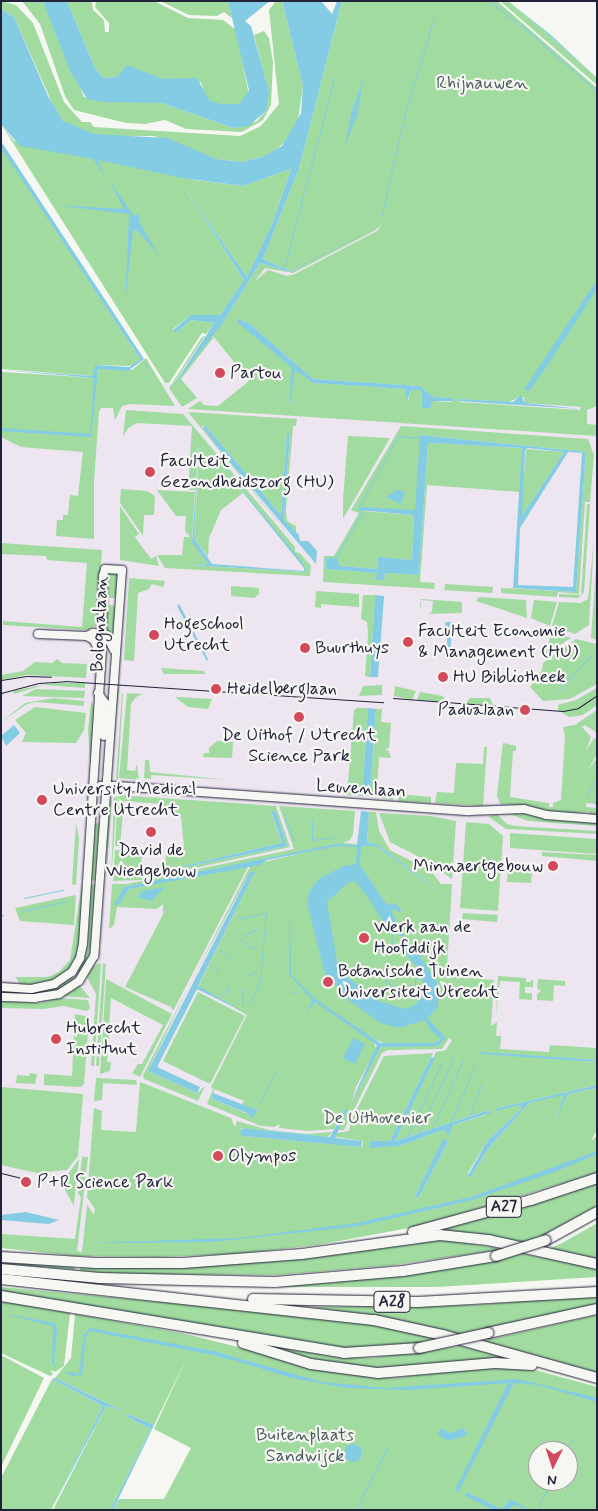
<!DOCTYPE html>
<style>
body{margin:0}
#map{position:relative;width:598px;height:1511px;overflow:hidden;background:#f6f6f2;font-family:Mynerve,sans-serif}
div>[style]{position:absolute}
.built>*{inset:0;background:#ede5f0}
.green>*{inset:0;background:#a1dba0}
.water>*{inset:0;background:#84cce4}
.round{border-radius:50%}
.stream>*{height:1px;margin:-0.5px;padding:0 0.5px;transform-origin:0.5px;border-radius:0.5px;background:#84cce4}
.roads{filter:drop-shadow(0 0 1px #22223b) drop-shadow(0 0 1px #22223b)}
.secondary>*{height:8px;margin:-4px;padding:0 4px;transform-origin:4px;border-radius:4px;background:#f6f6f2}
.highway>*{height:10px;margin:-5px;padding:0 5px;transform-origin:5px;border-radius:5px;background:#f6f6f2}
.tram>*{height:1px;margin:-0.5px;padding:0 0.5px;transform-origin:0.5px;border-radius:0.5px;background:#22223b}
.bridges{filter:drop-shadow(0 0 1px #22223b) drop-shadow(0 0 1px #22223b)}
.highway-bridge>*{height:10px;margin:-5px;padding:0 5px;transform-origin:5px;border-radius:5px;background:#f6f6f2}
.dots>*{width:14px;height:14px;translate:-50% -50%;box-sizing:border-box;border:2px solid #f6f6f2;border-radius:50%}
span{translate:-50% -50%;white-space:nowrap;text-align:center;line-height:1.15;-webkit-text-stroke:4.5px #f6f6f2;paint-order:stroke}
.shield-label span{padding:1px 4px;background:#f6f6f2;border:1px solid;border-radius:4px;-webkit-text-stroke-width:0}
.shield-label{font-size:16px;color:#22223b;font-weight:700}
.park-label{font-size:18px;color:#485a59}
.poi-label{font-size:18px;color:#22223b}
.left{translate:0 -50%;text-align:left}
.right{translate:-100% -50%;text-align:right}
.street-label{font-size:18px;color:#22223b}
.frame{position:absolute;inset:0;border:2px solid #22223b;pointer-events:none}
.north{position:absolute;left:528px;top:1441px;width:50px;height:50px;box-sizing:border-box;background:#f6f6f2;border:1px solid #a1a1a9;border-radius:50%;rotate:184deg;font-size:14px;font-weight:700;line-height:20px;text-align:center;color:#22223b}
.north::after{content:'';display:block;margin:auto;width:18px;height:22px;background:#d1495b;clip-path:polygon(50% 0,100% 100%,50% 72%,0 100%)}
</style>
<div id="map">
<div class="built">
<i style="clip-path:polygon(597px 96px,597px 1058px,441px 1050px,355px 1219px,78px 1253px,1px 1242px,1px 371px,172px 384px,223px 312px,282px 209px,370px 230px)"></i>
</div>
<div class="green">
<i style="clip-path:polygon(1px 1px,16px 5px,33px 23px,64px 102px,82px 122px,90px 122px,94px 127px,240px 136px,261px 126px,279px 104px,269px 10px,276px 1px,282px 1px,303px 86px,298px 120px,287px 140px,276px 150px,262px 157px,241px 162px,217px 159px,154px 136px,105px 136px,83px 132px,63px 121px,57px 114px,14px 17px,1px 9px)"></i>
<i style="clip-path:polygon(22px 1px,43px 1px,84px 97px,162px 103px,233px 128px,256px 122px,266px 111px,266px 82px,254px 35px,264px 31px,269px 38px,273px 62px,271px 105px,263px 120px,242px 132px,186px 129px,165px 120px,145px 124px,126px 123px,74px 110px,65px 96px,40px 24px)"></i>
<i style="clip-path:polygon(67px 1px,92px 1px,93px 10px,104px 20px,105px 32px,109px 32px,109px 23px,95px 7px,96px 1px,154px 1px,188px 18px,223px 20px,236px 30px,249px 95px,240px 104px,213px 104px,206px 97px,201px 82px,163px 79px,127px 66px,117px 77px,103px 78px,94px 66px)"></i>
<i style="clip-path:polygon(160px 1px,228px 1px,232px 18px,224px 12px,217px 16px,189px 15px)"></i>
<i style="clip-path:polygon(evenodd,342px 1px,497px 1px,597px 88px,597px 406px,587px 410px,587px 424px,597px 425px,597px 436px,188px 409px,200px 401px,204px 405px,218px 406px,249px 381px,214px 337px,181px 379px,197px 398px,182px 407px,169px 388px,202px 337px,205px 336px,171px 387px,209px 337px,214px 337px,210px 335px,224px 321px,260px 263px,290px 272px,307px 263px,290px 271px,263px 259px,299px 169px,342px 1px,382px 224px,377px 231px,295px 274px,287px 276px,268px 270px,254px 282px,265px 268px,293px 273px,374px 231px,382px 224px,342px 1px,239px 319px,249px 323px,313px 379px,420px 386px,434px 397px,451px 398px,451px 402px,433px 401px,422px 407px,422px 390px,411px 390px,408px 401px,405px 389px,313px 383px,238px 323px,239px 319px,342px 1px,519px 397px,524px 397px,525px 403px,581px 407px,580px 410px,459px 402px,458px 399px,509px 402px,519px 397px)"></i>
<i style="clip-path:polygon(500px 1px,508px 1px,550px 36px,597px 78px,597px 85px)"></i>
<i style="clip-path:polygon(1px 124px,14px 141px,195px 180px,243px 186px,291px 169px,272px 224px,247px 277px,183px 186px,244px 280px,220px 315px,191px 315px,173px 329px,176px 333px,191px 320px,214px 323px,206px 334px,202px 333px,169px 383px,165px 383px)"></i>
<i style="clip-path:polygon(2px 148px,140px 359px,132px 366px,96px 365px,94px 376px,1px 369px)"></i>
<i style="clip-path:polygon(146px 358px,175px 406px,130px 404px,122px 406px,115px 420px,113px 408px,101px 408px,99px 412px,94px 481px,94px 539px,56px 536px,57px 520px,63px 520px,63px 515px,68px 515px,70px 495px,78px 496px,83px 452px,21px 447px,1px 437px,1px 372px,96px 378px,98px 369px,132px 370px)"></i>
<i style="clip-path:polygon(126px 410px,183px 414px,295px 547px,295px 552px,300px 553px,311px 566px,310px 576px,165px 568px,157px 555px,182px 555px,184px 537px,190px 537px,185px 531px,186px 516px,176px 516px,157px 490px,195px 492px,192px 539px,208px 564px,191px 565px,304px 572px,305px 569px,208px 449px,243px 493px,221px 510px,209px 538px,208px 557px,194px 538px,199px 457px,198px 444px,196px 490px,188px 490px,192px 426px,137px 423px,128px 428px,123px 437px)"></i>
<i style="clip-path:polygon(188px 412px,297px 419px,296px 426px,293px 426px,286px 510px,287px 521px,296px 526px,296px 534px,284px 520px,290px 433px,287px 433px,281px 515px,205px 425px,202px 427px,295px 543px)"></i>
<i style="clip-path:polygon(401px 426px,588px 439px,594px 455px,590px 502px,585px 502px,579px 594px,558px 592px,557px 597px,501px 593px,501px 588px,576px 592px,586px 452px,421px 435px,416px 510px,361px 511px,414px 515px,412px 560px,378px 558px,377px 569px,340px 566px,337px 558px,326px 558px,325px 569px,377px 573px,377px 580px,384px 580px,385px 573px,419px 575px,428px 443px,522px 448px,520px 492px,427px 485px,420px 582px,435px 583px,434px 589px,323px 582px,324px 556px,334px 556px,359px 513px,351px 510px)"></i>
<i style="clip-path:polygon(348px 436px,390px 438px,343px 519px,343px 499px)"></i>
<i style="clip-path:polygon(526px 449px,564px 452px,522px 516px,521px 514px)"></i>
<i style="clip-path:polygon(121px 489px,147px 491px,155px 496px,154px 515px,144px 515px,143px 536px,120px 503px)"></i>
<i style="clip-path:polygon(587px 504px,590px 504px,584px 592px,578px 598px,559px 597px,559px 594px,581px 595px)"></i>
<i style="clip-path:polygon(120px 506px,139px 534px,135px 537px,123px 521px,151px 559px,156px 556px,159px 566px,120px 560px)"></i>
<i style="clip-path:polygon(594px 540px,589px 625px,575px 634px,552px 626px,559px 602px,581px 603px,588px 599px)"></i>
<i style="clip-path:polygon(1px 543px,102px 550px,96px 631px,95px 626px,87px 630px,3px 625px,3px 621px,82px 627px,87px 563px,47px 560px,46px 556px,1px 554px)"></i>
<i style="clip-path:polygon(597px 554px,597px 640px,591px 638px)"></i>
<i style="clip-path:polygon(119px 572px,117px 598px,106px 598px,106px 573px)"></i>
<i style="clip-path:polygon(129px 578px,165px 581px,163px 587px,152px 584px,149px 589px,138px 593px,134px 661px,124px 660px)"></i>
<i style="clip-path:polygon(445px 584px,493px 587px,492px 593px,444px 590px)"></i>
<i style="clip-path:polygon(231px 586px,259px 588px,259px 594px,254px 598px,231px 596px)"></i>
<i style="clip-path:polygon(316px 591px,359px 594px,359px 607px,321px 604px,321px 608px,315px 607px)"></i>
<i style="clip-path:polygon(363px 595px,375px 595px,370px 677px,365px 676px,368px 635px,367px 622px,361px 619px)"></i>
<i style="clip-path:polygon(479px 597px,526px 600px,527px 618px,476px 601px)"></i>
<i style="clip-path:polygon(421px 600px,421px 607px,424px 608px,420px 607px,421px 599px,462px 602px,462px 613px,428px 614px,432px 612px,433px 601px)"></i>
<i style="clip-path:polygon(534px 600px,557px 602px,550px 626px,531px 618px)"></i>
<i style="clip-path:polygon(105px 604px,117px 606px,114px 641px,103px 631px)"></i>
<i style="clip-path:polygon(552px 631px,571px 638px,545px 655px)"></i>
<i style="clip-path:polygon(576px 639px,597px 644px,597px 684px,570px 699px,543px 701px,530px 687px,542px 670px,543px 663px)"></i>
<i style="clip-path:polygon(57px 659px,62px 663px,87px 664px,86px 678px,27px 675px,1px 680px,1px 675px,23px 671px,35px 662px,52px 663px)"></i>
<i style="clip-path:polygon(161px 668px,204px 671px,205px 674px,164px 674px)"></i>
<i style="clip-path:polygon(53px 683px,85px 683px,85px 688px,44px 685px,14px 694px,13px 691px)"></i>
<i style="clip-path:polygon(382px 685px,382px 695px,359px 696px,363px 686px)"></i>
<i style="clip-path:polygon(395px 686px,416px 691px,412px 700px,394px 696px)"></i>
<i style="clip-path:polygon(597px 688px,597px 705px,583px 715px,569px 717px,558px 710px,558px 705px,576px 700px)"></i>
<i style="clip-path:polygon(36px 689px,85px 691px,84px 698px,22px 696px)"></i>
<i style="clip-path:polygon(116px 689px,119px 689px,110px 779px)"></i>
<i style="clip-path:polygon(420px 692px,443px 696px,446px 702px,417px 700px)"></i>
<i style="clip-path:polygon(122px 693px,123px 693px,118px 780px,116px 778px)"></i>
<i style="clip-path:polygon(127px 693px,143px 694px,136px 697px,131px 704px,127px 770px,135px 771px,137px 764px,139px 780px,119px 778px)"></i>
<i style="clip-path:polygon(175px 697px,212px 699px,208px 709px,188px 707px)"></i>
<i style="clip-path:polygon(54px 698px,84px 701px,84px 706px,36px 702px,27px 704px,1px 722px,25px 703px)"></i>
<i style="clip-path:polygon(470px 698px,490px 698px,493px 705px,466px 704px)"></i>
<i style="clip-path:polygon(91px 701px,95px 711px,91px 777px,88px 730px)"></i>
<i style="clip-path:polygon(35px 707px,86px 713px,84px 730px,76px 743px,22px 742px,26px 733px,15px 720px)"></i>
<i style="clip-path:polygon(357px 708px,368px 708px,362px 796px,347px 795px,354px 710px)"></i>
<i style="clip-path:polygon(376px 709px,382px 709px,381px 722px,391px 723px,389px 748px,385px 750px,389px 751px,391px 758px,379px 757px,377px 790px,393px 791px,393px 800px,370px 796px)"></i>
<i style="clip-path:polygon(597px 710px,597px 733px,585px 725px,582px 727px,591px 737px,586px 751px,594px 738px,597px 739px,597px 754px,588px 770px,597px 758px,597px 804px,586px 803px,586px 807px,597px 808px,597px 817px,591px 816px,589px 812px,554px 814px,521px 805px,500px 804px,497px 795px,503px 743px,516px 746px,516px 751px,513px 751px,510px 797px,549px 803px,549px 807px,553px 807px,553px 803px,561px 800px,565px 736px,563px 727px,575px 725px)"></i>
<i style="clip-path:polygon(217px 741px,233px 742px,232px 758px,203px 757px,204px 753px,209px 753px,209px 748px)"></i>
<i style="clip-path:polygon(484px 747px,487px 747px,483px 806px,435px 803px,437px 792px,454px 793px,456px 763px,483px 764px)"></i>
<i style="clip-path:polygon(145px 760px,149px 760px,150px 772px,229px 780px,151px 775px,151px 779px,144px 778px)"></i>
<i style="clip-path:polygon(399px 794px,431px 797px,431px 803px,398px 801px)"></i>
<i style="clip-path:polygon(evenodd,118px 795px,276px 806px,290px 847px,140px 880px,113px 881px,115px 850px,129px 851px,129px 854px,142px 853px,141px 867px,152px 868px,165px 865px,166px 855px,177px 854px,177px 850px,184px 847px,181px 817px,172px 816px,173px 810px,162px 809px,162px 804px,124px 801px,120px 846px,115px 846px,118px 795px,271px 812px,276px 812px,287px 846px,133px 878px,282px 843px,271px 812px)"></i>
<i style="clip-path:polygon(117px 796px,111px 881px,114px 798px)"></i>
<i style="clip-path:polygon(112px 798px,106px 880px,106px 881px,108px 811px)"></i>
<i style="clip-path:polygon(evenodd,279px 806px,355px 811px,353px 834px,350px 840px,343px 843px,376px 846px,450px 900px,377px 844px,367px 842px,369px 812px,376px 812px,379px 831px,390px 850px,431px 871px,441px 884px,452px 884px,447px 968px,454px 977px,494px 980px,491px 1026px,497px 1022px,496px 1036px,501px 1036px,500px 1049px,549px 1052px,550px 1045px,597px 1048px,597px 1060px,481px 1053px,597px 1062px,597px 1085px,497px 1108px,520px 1105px,521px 1109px,487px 1141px,468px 1173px,471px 1177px,488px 1149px,529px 1103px,565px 1094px,555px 1120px,568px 1094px,597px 1088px,597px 1130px,591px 1141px,597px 1136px,597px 1173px,420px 1226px,317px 1245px,237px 1254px,158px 1257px,76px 1256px,1px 1248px,1px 1234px,75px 1239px,81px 1197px,78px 1193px,82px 1157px,88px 1157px,77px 1251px,82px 1252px,87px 1205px,94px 1215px,95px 1209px,87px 1197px,94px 1108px,102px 1111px,101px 1130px,136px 1132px,140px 1082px,231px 1118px,235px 1127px,237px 1121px,269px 1130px,306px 1134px,333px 1132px,327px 1137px,241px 1128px,243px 1136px,362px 1147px,363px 1141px,335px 1137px,336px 1133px,349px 1131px,351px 1121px,384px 1056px,433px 1053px,390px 1141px,384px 1143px,399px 1146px,444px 1130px,449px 1135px,453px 1125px,486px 1115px,489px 1110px,395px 1141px,436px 1052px,446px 1050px,452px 1040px,449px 1038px,442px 1049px,388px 1050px,382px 1053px,344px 1130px,338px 1130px,348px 1111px,345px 1109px,334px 1129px,308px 1131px,279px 1128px,280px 1124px,274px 1127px,261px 1126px,207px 1104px,213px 1089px,211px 1087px,247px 1015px,198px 987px,255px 872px,247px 877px,189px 986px,251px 865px,316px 850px,124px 887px,114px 906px,129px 889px,249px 865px,173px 1011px,171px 1007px,125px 987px,167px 907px,163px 914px,163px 904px,157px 909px,117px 907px,114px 925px,109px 929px,112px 884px,127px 884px,294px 849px,279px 806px,373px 1039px,387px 1044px,432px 1045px,381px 1047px,351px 1103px,356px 1087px,376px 1049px,373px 1039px,279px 806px,214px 1089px,244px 1101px,242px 1104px,254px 1110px,248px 1114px,212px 1099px,214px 1089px,279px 806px,443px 1140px,448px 1141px,447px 1144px,419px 1197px,414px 1198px,443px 1140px)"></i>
<i style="clip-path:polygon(505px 812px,597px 822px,597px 826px,528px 821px)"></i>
<i style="clip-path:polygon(379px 813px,431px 816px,456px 821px,452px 879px,425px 860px,390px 842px)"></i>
<i style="clip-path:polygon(496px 813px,507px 824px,515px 826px,597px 831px,597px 834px,506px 829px,489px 817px)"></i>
<i style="clip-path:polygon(466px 822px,489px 824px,503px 836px,498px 911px,460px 908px)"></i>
<i style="clip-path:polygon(76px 823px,79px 838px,76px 885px,72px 884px)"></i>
<i style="clip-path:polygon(98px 823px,101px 824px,98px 881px,90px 880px,94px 825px)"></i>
<i style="clip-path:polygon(510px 833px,597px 839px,597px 854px,510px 848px)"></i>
<i style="clip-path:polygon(542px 852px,597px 855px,597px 861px,542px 856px)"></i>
<i style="clip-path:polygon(508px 870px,532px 872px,531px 883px,507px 882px)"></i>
<i style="clip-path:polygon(82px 884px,85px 884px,79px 951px,73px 965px,55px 980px,37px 986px,20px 985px,16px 977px,48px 977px,59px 972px,70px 960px)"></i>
<i style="clip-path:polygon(90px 884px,98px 885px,91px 956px,81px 974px,78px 971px,85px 956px,88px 938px)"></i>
<i style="clip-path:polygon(76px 895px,74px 925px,20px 921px,15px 908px)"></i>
<i style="clip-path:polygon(463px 913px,498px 915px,497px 922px,462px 919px)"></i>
<i style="clip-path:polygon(101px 963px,99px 995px,94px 1066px,91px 1066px,96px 994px,87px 977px,93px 966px)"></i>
<i style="clip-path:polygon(103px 963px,106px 964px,99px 1066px,96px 1066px)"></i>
<i style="clip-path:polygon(71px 976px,75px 980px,48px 995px,1px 994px,1px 990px,49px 990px)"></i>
<i style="clip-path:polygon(498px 976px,526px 978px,526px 982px,530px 982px,533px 979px,533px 987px,525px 987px,525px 993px,532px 993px,532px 1000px,519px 999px,520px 982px,500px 981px,496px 1017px)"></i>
<i style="clip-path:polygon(106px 979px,172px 1014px,140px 1077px,132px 1073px,138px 1064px,142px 1064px,163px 1025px,111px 998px,107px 1062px,111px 1062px,110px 1071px,100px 1074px)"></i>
<i style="clip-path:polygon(538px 979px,565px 981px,565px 986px,554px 985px,553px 1001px,537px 1000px,537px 994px,541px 991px,537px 988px)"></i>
<i style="clip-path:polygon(80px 986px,90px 998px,61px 996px,77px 987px)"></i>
<i style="clip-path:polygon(188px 988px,148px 1071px,197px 1093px,205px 1086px,198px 1101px,144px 1079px,143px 1075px)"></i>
<i style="clip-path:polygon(198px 992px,245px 1016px,210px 1084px,163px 1061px)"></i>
<i style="clip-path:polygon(60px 998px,88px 1000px,90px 1008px,87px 1011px,63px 1006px,44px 1009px,1px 1008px,1px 1001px,39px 1003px)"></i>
<i style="clip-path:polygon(75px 1014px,89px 1017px,84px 1084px,81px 1087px,44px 1085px,44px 1074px,72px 1076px)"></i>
<i style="clip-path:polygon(30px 1073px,37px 1074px,35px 1084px,16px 1083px,17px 1075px,29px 1076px)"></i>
<i style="clip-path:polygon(96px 1078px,136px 1080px,137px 1085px,103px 1083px,102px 1100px,94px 1101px)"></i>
<i style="clip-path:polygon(1px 1087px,83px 1094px,78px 1156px,67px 1170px,37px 1173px,1px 1165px)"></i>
<i style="clip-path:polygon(79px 1159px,75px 1194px,74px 1206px,63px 1186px,68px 1183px,68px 1174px)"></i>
<i style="clip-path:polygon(597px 1180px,597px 1206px,531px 1242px,523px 1244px,475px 1233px,423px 1231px)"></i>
<i style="clip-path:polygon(597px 1223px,597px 1259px,544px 1251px,562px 1243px)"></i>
<i style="clip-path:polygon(440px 1239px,504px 1249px,394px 1265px,278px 1275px,120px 1274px,80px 1271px,80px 1267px,75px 1266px,75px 1270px,1px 1263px,1px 1258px,94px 1265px)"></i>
<i style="clip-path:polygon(522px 1254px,597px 1267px,597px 1277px,437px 1287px,249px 1287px,329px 1283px,433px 1271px)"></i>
<i style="clip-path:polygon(1px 1287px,289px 1314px,364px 1323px,439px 1339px,381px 1349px,335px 1348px,1px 1292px)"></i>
<i style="clip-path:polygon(597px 1295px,597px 1305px,454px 1335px,389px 1319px,311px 1307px,476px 1305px)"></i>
<i style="clip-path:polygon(1px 1301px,70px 1313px,64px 1366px,55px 1372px,50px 1370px,53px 1374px,50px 1376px,1px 1353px)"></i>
<i style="clip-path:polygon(evenodd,75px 1314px,186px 1334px,347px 1374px,393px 1378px,492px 1366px,528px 1368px,597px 1387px,597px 1510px,113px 1510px,119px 1499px,164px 1499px,191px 1448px,154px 1429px,188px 1355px,154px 1425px,128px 1414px,127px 1417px,151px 1429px,110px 1510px,53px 1510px,106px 1406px,123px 1411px,55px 1378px,71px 1358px,75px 1314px,538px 1451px,568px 1451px,568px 1481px,538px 1481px,538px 1451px)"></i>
<i style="clip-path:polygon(597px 1315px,597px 1374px,478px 1342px,518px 1333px)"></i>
<i style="clip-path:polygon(252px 1343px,331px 1356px,371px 1358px,461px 1346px,518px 1361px,433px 1367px,344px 1368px)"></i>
<i style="clip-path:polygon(1px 1355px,44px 1378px,1px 1467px)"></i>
<i style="clip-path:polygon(52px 1379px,103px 1406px,51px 1510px,1px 1510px,1px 1478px)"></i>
</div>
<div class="water">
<i style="clip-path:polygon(43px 1px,67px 1px,94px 66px,103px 78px,117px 77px,127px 65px,163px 79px,197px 78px,210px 101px,222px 104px,240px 104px,249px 90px,228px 1px,270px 1px,245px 21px,251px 26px,269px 92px,266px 111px,249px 126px,233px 128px,162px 103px,103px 102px,87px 99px,70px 71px)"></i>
<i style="clip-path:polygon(282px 1px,321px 1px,332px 14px,337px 1px,342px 1px,299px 169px,263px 259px,290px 271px,377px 227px,290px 272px,260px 263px,224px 321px,172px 388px,214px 323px,191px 320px,176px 333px,173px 330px,191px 315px,220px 315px,244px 280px,183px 186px,247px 277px,272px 224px,291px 169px,243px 186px,182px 178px,98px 160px,106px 178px,93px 159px,20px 146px,1px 124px,1px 9px,14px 17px,48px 96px,63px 121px,94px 134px,167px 138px,217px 159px,241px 162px,262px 157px,282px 146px,301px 113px,303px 86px)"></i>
<i style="clip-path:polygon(508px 1px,551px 35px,597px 78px,550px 36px)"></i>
<i style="clip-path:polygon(364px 77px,357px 116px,345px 146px,351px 114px)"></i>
<i style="clip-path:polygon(1px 141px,144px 359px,128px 371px,98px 369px,91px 437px,1px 431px,1px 428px,90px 434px,94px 378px,1px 370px,93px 376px,95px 365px,130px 367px,140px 359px,1px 148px)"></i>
<i style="clip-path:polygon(109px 180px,134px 216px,139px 214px,139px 222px,160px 257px,137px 230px,133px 230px,125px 304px,129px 214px,55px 205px,124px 209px)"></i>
<i style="clip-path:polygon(597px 280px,597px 288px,586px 306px,547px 366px,529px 391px,526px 390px,525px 388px)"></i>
<i style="clip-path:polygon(238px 319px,249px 323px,313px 379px,420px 386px,434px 397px,451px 398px,452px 401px,433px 401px,430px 408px,422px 408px,422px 390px,411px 390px,407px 401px,405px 389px,313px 383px,295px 370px,290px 408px,291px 367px,238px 323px)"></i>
<i style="clip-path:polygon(521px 395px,525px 403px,581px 409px,458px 401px,458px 399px,513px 402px)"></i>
<i style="clip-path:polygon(205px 425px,281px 515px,287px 433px,290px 433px,284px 520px,299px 535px,300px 541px,308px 541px,317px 551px,316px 564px,224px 455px,203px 428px)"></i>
<i style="clip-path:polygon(evenodd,420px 435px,586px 452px,576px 592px,513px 588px,522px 448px,428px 443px,419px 575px,385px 573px,384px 580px,376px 580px,377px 573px,325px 569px,326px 558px,337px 558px,340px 566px,377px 569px,378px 557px,412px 560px,414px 515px,357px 510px,360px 507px,415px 510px,420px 435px,527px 448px,564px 452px,522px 516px,525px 451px,527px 448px,420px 435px,568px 452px,582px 453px,573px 587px,518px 585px,520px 528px,568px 452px)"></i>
<i style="clip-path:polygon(199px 442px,194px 538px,212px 564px,304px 571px,304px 568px,206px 446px,299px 558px,305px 567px,305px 572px,191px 565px,208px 564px,192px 542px)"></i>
<i style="clip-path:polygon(397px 490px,405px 492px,401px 504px,386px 497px)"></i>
<i style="clip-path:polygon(375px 595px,384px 596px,378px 677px,370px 677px)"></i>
<i style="clip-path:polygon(179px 604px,208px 659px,207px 661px,177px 606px)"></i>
<i style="clip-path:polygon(445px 622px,452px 622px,450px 660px,449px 660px)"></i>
<i style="clip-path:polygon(368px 708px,376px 709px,370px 796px,362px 796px)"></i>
<i style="clip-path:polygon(14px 725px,20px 733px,6px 746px,1px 736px)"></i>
<i style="clip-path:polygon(271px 811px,276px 812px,287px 846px,133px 878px,282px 843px)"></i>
<i style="clip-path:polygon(361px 811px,369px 812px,367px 842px,377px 844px,450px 900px,376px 846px,361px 846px,360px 865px,387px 905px,394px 903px,401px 909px,400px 913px,395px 909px,391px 911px,404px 936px,400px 936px,392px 924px,384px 923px,364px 892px,354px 881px,349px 882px,327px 902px,337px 961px,345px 975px,376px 1000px,404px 1009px,415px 1005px,425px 993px,421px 972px,404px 952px,406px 946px,413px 946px,439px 985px,438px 1008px,427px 1018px,446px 1038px,438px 1046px,381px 1047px,350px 1105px,377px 1045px,315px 1002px,306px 1013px,312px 1000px,289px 974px,290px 903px,291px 974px,314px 998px,380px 1043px,435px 1043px,441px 1039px,430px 1030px,425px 1020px,399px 1028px,380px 1023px,350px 1001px,325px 974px,307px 903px,310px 890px,320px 878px,344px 866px,356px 864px,357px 847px,338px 846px,267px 860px,260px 865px,129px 889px,118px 905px,114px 905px,124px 887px,336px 844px,357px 845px)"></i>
<i style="clip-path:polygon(250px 872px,255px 872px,198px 986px,244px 1012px,197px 989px,157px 1067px,200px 1087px,197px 1093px,148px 1071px)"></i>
<i style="clip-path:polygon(165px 887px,151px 901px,138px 897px,142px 891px)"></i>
<i style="clip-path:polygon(353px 1038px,365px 1044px,355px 1064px,343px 1058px)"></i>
<i style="clip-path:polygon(481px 1052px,597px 1060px,597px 1062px,480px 1054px)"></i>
<i style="clip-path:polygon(431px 1057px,435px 1058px,395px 1141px,489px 1110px,491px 1113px,453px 1125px,449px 1136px,444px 1130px,399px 1146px,369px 1148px,370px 1141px,390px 1141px)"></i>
<i style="clip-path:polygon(597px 1085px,597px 1088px,568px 1094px,555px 1121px,564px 1095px,529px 1103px,488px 1149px,471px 1177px,467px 1177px,487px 1141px,521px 1109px,520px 1105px,496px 1111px,497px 1108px)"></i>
<i style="clip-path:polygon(213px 1093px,254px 1109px,258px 1109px,252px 1118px,247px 1113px,212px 1099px)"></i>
<i style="clip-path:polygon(345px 1109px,348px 1110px,335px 1138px,362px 1141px,361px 1147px,243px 1136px,239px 1133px,243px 1128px,330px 1137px)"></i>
<i style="clip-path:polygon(443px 1139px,448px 1141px,447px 1144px,419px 1197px,414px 1198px)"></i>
<i style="clip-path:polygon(597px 1151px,597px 1154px,557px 1171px,472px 1200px,359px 1226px,212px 1242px,83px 1243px,240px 1238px,357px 1223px,471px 1197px)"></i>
<i style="clip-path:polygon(26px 1212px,59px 1220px,49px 1224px,1px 1220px,1px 1215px)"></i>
<i style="clip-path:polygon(1px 1313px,55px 1323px,57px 1328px,54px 1361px,57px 1369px,52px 1363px,53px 1326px)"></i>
<i style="clip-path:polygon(90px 1328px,213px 1351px,322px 1382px,387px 1388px,517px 1379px,577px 1393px,597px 1398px,597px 1402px,537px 1385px,514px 1383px,458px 1493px,455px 1490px,508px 1383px,408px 1390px,347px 1388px,291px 1378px,223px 1357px,90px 1331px,86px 1336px,82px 1375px,72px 1376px,65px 1371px,79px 1374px,84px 1335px)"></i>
<i style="clip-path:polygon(188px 1355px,113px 1510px,110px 1510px,151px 1429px,127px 1417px,128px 1414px,154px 1425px)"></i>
<i style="clip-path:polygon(55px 1378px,123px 1411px,106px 1406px,51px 1510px,103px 1406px,52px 1379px)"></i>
<i style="clip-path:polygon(440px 1428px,451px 1433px,463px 1428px,468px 1435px,448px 1441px,438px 1435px)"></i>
<i class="round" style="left:344px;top:1444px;width:18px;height:18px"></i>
<i style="clip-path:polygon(466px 1492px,502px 1509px,511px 1499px,530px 1510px,513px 1505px,509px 1510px,493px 1510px,466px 1496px)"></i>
</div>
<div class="stream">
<i style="left:489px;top:1px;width:51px;rotate:37.8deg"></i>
<i style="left:529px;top:32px;width:91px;rotate:41.4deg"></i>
<i style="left:381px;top:218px;width:112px;rotate:-77.1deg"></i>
<i style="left:406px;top:109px;width:95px;rotate:-72.9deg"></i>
<i style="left:284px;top:268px;width:196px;rotate:-75.2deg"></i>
<i style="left:143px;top:361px;width:9px;rotate:54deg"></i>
<i style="left:358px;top:508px;width:82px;rotate:-60.9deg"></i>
<i style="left:398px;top:436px;width:22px;rotate:5deg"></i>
<i style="left:336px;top:558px;width:53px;rotate:-60.5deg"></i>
<i style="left:557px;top:693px;width:50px;rotate:-48.3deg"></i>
<i style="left:587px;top:796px;width:21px;rotate:-62deg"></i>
<i style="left:594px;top:804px;width:5px;rotate:-53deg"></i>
<i style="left:284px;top:814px;width:28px;rotate:69deg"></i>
<i style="left:312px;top:819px;width:21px;rotate:90deg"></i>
<i style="left:312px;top:840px;width:21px;rotate:-8deg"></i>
<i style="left:24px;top:898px;width:40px;rotate:-12deg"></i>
<i style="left:21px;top:911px;width:48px;rotate:-12deg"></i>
<i style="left:1px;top:915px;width:2px"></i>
<i style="left:238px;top:916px;width:9px;rotate:18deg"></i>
<i style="left:250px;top:917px;width:13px;rotate:-18deg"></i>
<i style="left:244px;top:935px;width:16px;rotate:-22deg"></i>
<i style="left:237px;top:936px;width:15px;rotate:42deg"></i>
<i style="left:393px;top:944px;width:8px;rotate:-104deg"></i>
<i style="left:391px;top:936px;width:8px;rotate:-40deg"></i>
<i style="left:250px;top:946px;width:8px;rotate:23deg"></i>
<i style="left:220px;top:950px;width:11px;rotate:41deg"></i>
<i style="left:213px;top:966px;width:8px;rotate:45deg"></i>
<i style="left:248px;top:975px;width:10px;rotate:-24deg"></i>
<i style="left:380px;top:976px;width:21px;rotate:39deg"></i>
<i style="left:396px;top:989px;width:18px;rotate:19deg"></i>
<i style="left:413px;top:995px;width:26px;rotate:-81deg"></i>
<i style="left:242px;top:989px;width:18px;rotate:87deg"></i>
<i style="left:292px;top:992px;width:5px"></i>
<i style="left:221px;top:995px;width:9px;rotate:-36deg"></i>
<i style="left:228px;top:990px;width:7px;rotate:-82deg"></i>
<i style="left:249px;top:1004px;width:25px;rotate:-64deg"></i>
<i style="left:260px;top:981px;width:70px;rotate:-85.1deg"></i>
<i style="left:259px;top:1103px;width:38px;rotate:-61deg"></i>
<i style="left:469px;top:1116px;width:34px;rotate:-69deg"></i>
<i style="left:450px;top:1123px;width:62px;rotate:-66.3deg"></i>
<i style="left:432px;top:1129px;width:76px;rotate:-65.8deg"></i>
<i style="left:418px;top:1134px;width:85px;rotate:-64.9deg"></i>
<i style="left:406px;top:1139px;width:85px;rotate:-64.9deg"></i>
<i style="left:218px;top:1356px;width:11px;rotate:15deg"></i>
<i style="left:567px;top:1451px;width:14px;rotate:-65deg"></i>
<i style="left:538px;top:1507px;width:29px;rotate:-63deg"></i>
<i style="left:355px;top:1510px;width:70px;rotate:-62.7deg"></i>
</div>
<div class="roads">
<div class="secondary">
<i style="left:38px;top:634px;width:49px;rotate:2.3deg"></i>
<i style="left:87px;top:636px;width:8px;rotate:30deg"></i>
<i style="left:94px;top:640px;width:12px;rotate:66deg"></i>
<i style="left:87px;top:636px;width:7px;rotate:-27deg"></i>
<i style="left:93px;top:633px;width:13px;rotate:9deg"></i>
<i style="left:106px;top:635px;width:17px;rotate:62deg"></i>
<i style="left:98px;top:693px;width:12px;rotate:55deg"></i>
<i style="left:105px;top:703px;width:33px;rotate:92deg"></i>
<i style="left:93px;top:790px;width:9px;rotate:-27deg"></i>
<i style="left:101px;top:786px;width:16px"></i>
<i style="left:117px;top:786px;width:353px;rotate:4.1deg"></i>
<i style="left:469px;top:811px;width:55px;rotate:-2.1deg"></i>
<i style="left:524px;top:809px;width:23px;rotate:15deg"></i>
<i style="left:546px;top:815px;width:51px;rotate:4.5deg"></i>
<i style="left:1px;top:987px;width:30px;rotate:4deg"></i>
<i style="left:31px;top:989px;width:24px;rotate:-12deg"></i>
<i style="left:54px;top:984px;width:22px;rotate:-34deg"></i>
<i style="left:72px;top:972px;width:16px;rotate:-60deg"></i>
<i style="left:80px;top:958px;width:14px;rotate:-78deg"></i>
<i style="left:83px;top:944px;width:298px;rotate:-86.3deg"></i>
<i style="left:102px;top:647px;width:71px;rotate:-89.2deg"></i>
<i style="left:103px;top:576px;width:7px;rotate:-74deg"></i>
<i style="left:105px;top:569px;width:17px;rotate:3deg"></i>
<i style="left:122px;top:570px;width:387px;rotate:94.1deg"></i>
<i style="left:94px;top:956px;width:29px;rotate:121deg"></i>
<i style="left:79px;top:981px;width:24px;rotate:147deg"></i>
<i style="left:59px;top:994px;width:24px;rotate:171deg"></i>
<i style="left:35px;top:998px;width:34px;rotate:-178deg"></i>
</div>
<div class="highway">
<i style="left:413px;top:1232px;width:122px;rotate:-15.2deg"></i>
<i style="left:531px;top:1200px;width:70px;rotate:-18.4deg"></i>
<i style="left:546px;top:1240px;width:58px;rotate:-28.8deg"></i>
<i style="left:1px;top:1257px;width:95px;rotate:3.6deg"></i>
<i style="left:96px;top:1263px;width:87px"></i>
<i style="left:183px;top:1263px;width:119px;rotate:-4.3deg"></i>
<i style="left:302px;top:1254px;width:139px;rotate:-7.8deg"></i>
<i style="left:440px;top:1235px;width:48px;rotate:5.9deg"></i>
<i style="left:488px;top:1240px;width:112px;rotate:12.4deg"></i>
<i style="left:1px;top:1269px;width:99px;rotate:5.2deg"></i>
<i style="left:100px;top:1278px;width:175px;rotate:1.3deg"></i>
<i style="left:275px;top:1282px;width:128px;rotate:-4.9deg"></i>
<i style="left:403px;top:1271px;width:94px;rotate:-9.2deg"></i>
<i style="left:1px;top:1279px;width:375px;rotate:6.3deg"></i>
<i style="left:374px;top:1320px;width:71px;rotate:12.3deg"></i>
<i style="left:443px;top:1335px;width:160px;rotate:15.6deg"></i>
<i style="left:1px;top:1296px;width:348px;rotate:9.4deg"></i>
<i style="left:344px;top:1353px;width:75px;rotate:-3.8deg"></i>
<i style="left:253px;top:1299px;width:165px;rotate:1deg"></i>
<i style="left:418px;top:1302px;width:179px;rotate:-3.2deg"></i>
<i style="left:488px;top:1333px;width:112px;rotate:-12.4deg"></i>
<i style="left:243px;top:1343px;width:71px;rotate:17.2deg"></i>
<i style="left:311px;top:1364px;width:68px;rotate:7.7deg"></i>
<i style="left:378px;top:1373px;width:117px;rotate:-4.9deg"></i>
<i style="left:495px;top:1363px;width:37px;rotate:3deg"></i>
</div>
</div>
<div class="tram">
<i style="left:1px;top:680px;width:26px;rotate:-9deg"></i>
<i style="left:27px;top:676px;width:24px;rotate:2deg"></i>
<i style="left:1px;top:693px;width:39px;rotate:-15deg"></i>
<i style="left:39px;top:683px;width:26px;rotate:-4deg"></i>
<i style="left:65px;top:681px;width:319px;rotate:3.8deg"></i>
<i style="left:393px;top:698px;width:170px;rotate:4.4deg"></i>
<i style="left:563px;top:711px;width:15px;rotate:-11deg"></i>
<i style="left:578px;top:708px;width:23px;rotate:-34deg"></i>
<i style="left:1px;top:1173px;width:21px;rotate:14deg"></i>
</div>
<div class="bridges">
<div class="highway-bridge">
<i style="left:496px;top:1256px;width:52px;rotate:-17.7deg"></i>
<i style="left:419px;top:1348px;width:71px;rotate:-12.3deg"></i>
</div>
</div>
<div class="dots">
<i style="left:220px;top:373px;background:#d1495b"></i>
<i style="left:150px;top:472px;background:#d1495b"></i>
<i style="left:154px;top:635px;background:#d1495b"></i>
<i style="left:408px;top:642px;background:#d1495b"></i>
<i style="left:305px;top:648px;background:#d1495b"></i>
<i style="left:443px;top:677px;background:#d1495b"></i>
<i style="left:216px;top:689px;background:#d1495b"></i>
<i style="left:525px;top:710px;background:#d1495b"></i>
<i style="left:299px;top:717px;background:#d1495b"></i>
<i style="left:42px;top:800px;background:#d1495b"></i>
<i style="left:151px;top:832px;background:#d1495b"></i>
<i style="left:553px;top:866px;background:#d1495b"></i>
<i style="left:364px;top:938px;background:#d1495b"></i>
<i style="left:328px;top:982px;background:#d1495b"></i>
<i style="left:56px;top:1039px;background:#d1495b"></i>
<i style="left:218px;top:1156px;background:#d1495b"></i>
<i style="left:26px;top:1182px;background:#d1495b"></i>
</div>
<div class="shield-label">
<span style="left:504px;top:1207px">A27</span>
<span style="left:392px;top:1302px">A28</span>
</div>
<div class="park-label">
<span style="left:482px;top:83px">Rhijnauwen</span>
<span style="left:377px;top:1118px">De Uithovenier</span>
<span style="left:305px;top:1446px">Buitenplaats<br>Sandwijck</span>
</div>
<div class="poi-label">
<span class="left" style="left:230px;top:373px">Partou</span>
<span class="left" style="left:160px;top:472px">Faculteit<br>Gezondheidszorg (HU)</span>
<span class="left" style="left:164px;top:635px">Hogeschool<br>Utrecht</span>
<span class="left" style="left:418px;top:642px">Faculteit Economie<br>&amp; Management (HU)</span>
<span class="left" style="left:315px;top:648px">Buurthuys</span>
<span class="left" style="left:453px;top:677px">HU Bibliotheek</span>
<span class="left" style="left:227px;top:689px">Heidelberglaan</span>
<span class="right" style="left:514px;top:710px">Padualaan</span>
<span style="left:299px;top:746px">De Uithof / Utrecht<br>Science Park</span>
<span class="left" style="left:53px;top:800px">University Medical<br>Centre Utrecht</span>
<span style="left:151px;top:861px">David de<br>Wiedgebouw</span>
<span class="right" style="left:543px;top:866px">Minnaertgebouw</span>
<span class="left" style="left:374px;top:938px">Werk aan de<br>Hoofddijk</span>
<span class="left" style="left:338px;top:982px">Botanische Tuinen<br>Universiteit Utrecht</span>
<span class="left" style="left:66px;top:1039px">Hubrecht<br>Instituut</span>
<span class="left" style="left:228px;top:1156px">Olympos</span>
<span class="left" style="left:37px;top:1182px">P+R Science Park</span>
</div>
<div class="street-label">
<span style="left:100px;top:624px;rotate:-87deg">Bolognalaan</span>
<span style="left:361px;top:789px;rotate:4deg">Leuvenlaan</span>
</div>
<div class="frame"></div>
<div class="north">N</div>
</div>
